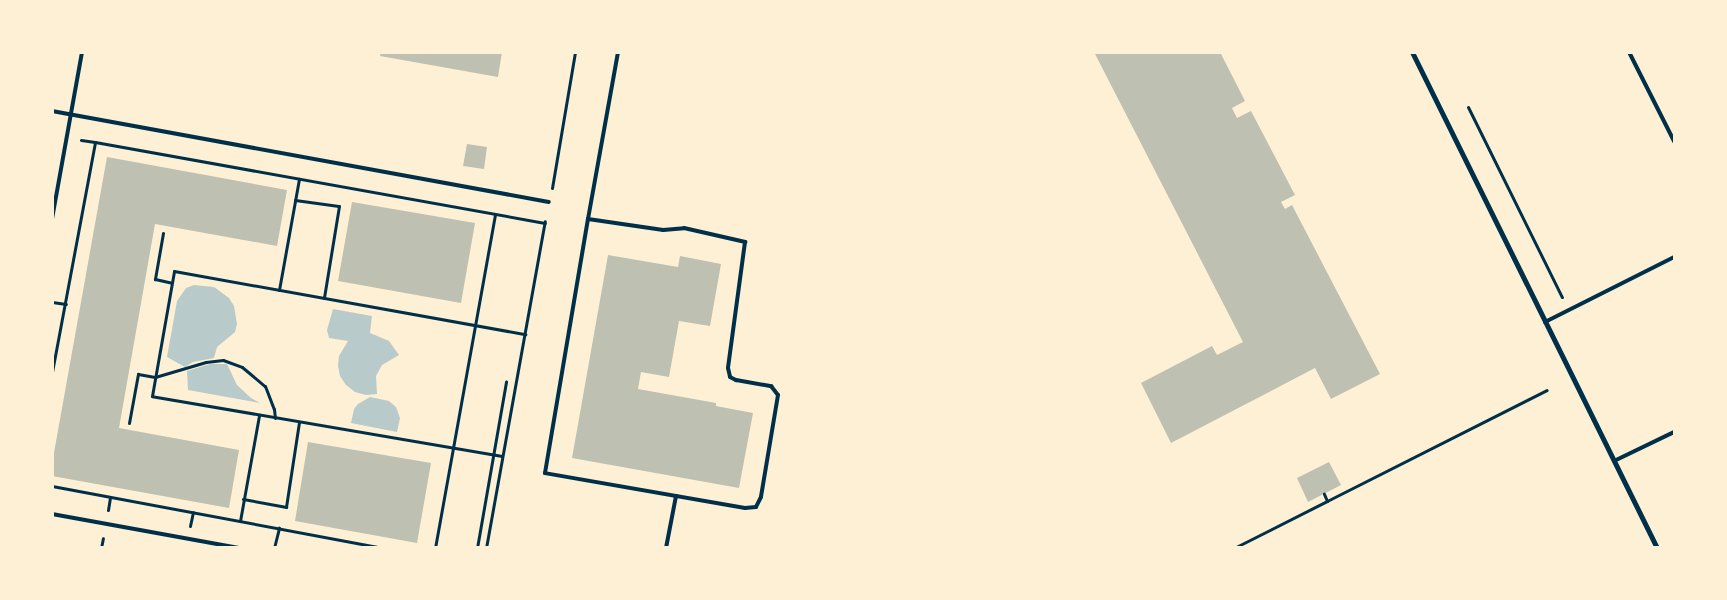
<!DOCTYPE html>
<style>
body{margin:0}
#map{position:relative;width:1727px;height:600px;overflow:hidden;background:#fdf0d5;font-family:Raleway,sans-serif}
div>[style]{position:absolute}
.green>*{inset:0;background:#b9caca}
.building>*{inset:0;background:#bec0b2}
.path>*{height:3px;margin:-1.5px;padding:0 1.5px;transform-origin:1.5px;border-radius:1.5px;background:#003049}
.service>*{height:4px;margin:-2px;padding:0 2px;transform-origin:2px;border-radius:2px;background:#003049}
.minor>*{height:5px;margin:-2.5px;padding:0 2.5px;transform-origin:2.5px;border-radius:2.5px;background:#003049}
span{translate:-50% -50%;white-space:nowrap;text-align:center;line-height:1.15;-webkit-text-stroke:5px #fdf0d5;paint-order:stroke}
.frame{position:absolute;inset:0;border:54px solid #fdf0d5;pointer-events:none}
</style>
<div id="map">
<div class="green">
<i style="clip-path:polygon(194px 285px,214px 287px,229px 298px,234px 306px,237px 324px,235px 332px,217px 347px,214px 358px,193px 362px,185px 367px,167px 357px,177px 301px,186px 288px)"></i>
<i style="clip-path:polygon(333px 309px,372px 316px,370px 333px,389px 341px,399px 355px,382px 365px,376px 376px,377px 394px,366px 395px,355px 392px,346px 385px,340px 376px,338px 366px,339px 356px,348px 341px,329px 338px,327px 330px)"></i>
<i style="clip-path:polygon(210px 364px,227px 364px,237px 385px,251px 398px,260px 403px,188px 390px,187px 371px)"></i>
<i style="clip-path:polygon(370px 397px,389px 401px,396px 407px,400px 418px,397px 432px,351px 423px,354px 409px,358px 404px)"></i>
</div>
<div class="building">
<i style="clip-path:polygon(381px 52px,502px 52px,498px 77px,380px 56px)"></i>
<i style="clip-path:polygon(1094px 52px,1220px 52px,1245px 101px,1232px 108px,1237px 118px,1251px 111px,1295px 195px,1281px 202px,1285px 209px,1292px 205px,1380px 374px,1331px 399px,1315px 368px,1171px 443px,1141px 383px,1212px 346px,1217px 355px,1243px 342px)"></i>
<i style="clip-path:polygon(467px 144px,487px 147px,484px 169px,463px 166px)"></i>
<i style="clip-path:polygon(107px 157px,287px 190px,277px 246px,155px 224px,119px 428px,239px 450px,229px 508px,52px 476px,52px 464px)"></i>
<i style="clip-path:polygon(352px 202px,475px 223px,461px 303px,338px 281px)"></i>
<i style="clip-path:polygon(608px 255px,678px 267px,680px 256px,721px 264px,710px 326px,679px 321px,669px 377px,641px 372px,638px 389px,716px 403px,716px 406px,753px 413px,739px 488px,572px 458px)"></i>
<i style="clip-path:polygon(308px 442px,431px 463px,417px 543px,295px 521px)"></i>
<i style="clip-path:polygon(1329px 462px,1341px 485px,1308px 502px,1297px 478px)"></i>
</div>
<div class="path">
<i style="left:1468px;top:107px;width:212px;rotate:63.7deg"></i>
<i style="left:81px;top:140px;width:14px;rotate:8deg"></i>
<i style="left:552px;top:188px;width:138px;rotate:-80.4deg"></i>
<i style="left:295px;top:200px;width:44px;rotate:7.8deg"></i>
<i style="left:339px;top:206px;width:93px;rotate:99.3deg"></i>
<i style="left:163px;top:233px;width:47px;rotate:99.9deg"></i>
<i style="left:155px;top:279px;width:17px;rotate:13deg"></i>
<i style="left:279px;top:290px;width:113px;rotate:-79.8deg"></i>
<i style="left:52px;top:302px;width:14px;rotate:8deg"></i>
<i style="left:52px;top:372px;width:234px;rotate:-79.4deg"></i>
<i style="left:95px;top:142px;width:457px;rotate:10.2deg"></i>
<i style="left:129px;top:423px;width:50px;rotate:-79.6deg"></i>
<i style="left:138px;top:374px;width:17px;rotate:10deg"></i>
<i style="left:155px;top:377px;width:53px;rotate:-16.4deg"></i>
<i style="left:206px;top:362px;width:17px;rotate:-7deg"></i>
<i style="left:223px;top:360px;width:20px;rotate:20deg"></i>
<i style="left:242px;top:367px;width:30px;rotate:40deg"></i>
<i style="left:265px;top:386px;width:25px;rotate:69deg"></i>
<i style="left:274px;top:409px;width:9px;rotate:84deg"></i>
<i style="left:502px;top:456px;width:355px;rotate:-170.3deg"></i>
<i style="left:152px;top:396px;width:127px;rotate:-80deg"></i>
<i style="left:174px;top:271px;width:357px;rotate:10.2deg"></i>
<i style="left:52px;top:486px;width:338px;rotate:10.6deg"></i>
<i style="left:243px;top:499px;width:44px;rotate:10.5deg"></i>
<i style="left:286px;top:507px;width:86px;rotate:-81.3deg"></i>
<i style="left:1327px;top:501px;width:246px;rotate:-26.8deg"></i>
<i style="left:108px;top:510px;width:12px;rotate:-81deg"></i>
<i style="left:240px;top:521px;width:108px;rotate:-79.8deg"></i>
<i style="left:190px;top:526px;width:14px;rotate:-78deg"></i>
<i style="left:101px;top:548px;width:10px;rotate:-79deg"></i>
<i style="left:274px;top:548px;width:21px;rotate:-76deg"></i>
<i style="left:435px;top:548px;width:339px;rotate:-79.8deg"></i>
<i style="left:477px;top:548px;width:169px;rotate:-80.1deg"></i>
<i style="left:486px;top:548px;width:332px;rotate:-79.8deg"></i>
<i style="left:1234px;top:548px;width:104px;rotate:-26.8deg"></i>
<i style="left:1327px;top:501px;width:8px;rotate:-113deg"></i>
</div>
<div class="service">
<i style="left:1629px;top:52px;width:100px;rotate:63.2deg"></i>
<i style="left:52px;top:111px;width:505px;rotate:10.38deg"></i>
<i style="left:52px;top:219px;width:170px;rotate:-79.8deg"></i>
<i style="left:588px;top:219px;width:76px;rotate:8.3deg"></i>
<i style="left:663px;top:230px;width:21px;rotate:-5deg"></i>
<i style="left:684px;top:228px;width:63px;rotate:12.9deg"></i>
<i style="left:745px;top:242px;width:127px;rotate:97.7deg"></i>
<i style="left:728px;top:368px;width:9px;rotate:77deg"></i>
<i style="left:730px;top:377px;width:7px;rotate:27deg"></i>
<i style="left:736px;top:380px;width:36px;rotate:10deg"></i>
<i style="left:771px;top:386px;width:11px;rotate:52deg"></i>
<i style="left:778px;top:395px;width:103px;rotate:99.5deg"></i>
<i style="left:761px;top:497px;width:11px;rotate:117deg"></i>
<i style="left:756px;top:507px;width:11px;rotate:175deg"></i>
<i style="left:745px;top:508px;width:203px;rotate:-170.1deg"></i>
<i style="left:545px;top:473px;width:258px;rotate:-80.4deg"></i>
<i style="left:588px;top:219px;width:170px;rotate:-79.8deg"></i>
<i style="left:1545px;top:322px;width:144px;rotate:-26.7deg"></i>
<i style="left:1614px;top:461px;width:67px;rotate:-25.8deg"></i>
<i style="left:52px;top:514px;width:190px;rotate:10.3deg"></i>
<i style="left:666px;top:548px;width:53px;rotate:-79.1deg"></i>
</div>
<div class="minor">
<i style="left:1412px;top:52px;width:553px;rotate:63.71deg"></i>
</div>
<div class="frame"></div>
</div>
